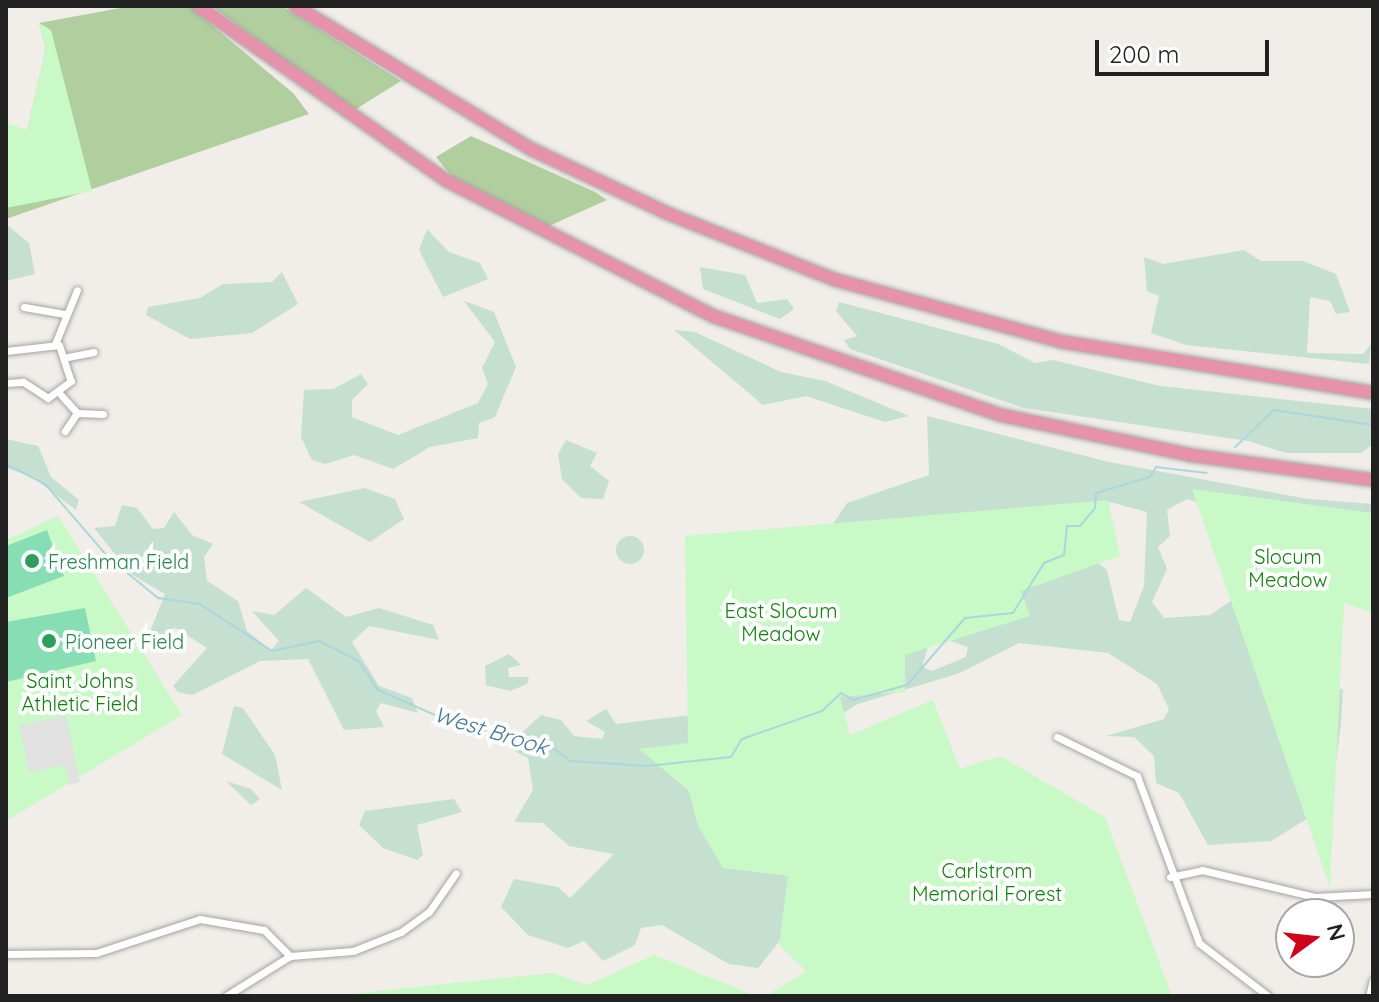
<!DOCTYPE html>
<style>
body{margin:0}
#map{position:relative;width:1379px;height:1002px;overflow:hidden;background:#f1ede8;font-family:Quicksand,sans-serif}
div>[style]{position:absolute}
.forest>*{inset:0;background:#b1cf9e}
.wetland>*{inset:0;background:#c5dfd0}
.round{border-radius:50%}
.park>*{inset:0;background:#c8f9c7}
.pitch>*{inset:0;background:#88deb4}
.parking>*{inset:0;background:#e1e1e1}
.stream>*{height:2px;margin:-1px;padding:0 1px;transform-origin:1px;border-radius:1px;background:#aad7dd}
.roads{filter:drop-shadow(0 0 2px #a5a5a5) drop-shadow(0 0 2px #a5a5a5)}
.minor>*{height:7px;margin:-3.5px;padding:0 3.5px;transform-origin:3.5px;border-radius:3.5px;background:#fff}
.motorway>*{height:12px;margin:-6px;padding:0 6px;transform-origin:6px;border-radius:6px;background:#e692aa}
.dots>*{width:22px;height:22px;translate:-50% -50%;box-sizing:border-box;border:4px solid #fff;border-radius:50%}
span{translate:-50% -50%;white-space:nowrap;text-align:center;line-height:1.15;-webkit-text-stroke:8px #fff;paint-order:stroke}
.park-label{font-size:20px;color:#117f0e}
.leisure-label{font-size:20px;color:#27864d}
.left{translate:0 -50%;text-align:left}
.water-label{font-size:22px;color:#457798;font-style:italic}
.frame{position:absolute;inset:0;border:8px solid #212121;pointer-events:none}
.north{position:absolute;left:1275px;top:898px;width:80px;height:80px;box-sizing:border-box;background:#fff;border:2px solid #a6a6a6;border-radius:50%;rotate:75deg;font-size:22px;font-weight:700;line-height:32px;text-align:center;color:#212121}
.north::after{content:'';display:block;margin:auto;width:28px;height:36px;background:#cd0419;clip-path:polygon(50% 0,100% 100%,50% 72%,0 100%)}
.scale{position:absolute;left:1095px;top:40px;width:174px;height:36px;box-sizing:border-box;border:4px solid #212121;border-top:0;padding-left:10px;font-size:24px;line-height:28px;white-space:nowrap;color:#212121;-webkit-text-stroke:6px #fff;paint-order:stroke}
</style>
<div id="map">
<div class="forest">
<i style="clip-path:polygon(131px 6px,189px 6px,293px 93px,309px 114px,6px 219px,6px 130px,27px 130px,46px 49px,39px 23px)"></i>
<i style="clip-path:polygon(212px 6px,282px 6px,401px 81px,353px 111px)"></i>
<i style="clip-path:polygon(471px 136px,595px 192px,607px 200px,549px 226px,452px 177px,436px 157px)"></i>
</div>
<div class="wetland">
<i style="clip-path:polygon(6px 224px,29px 243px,35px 274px,6px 281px)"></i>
<i style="clip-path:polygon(427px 229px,449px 252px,480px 263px,488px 279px,443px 297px,419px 250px)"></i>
<i style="clip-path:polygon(1244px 250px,1261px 261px,1303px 261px,1336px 274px,1350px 312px,1336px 314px,1330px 301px,1310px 297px,1307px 353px,1363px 354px,1371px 344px,1369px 364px,1186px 345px,1151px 333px,1159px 296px,1147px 291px,1144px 257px,1163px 264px)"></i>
<i style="clip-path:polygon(700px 267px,745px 275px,757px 303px,787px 299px,794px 309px,780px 319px,703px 289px)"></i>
<i style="clip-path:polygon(282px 272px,298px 304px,252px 333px,190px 339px,146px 315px,148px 307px,200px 298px,223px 284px,272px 282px)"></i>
<i style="clip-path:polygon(464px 301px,494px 312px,516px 367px,495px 417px,479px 423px,478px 438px,430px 447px,393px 469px,354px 455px,325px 464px,312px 460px,301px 437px,304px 390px,333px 389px,361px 374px,368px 384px,352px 400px,352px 417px,398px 435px,478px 403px,488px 384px,482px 368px,495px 342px)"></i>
<i style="clip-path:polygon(839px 302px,998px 344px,1035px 363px,1053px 360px,1160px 386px,1373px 409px,1373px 444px,1361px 453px,1286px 453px,1248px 441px,1024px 408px,850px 349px,844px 340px,857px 336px,836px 311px)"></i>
<i style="clip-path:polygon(674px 330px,695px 332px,781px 372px,825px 381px,909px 416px,885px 422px,806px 396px,763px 405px)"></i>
<i style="clip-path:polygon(evenodd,927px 416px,1109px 462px,1308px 499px,1373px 504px,1373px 586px,1342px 597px,1326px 690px,1343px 689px,1341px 724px,1334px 775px,1318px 812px,1271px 841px,1208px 845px,1179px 793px,1156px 783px,1154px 756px,1134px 737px,1106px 736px,1164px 719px,1169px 709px,1157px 684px,1108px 653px,1019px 643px,960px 673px,858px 704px,824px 724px,1033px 996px,823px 988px,782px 938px,758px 968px,729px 964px,662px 925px,641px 928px,635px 945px,603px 961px,584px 941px,568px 948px,528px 935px,501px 907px,514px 879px,558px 887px,570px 898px,614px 854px,569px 846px,543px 823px,514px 822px,533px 790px,528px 758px,511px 749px,516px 738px,541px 715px,561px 720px,574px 736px,602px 739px,605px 732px,586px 721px,606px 709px,616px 724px,707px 713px,847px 503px,929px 475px,927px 416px,1187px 499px,1200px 503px,1234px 599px,1210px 615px,1164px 618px,1152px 602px,1167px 569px,1158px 547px,1170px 536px,1167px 510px,1187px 499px,927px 416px,1110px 502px,1147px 512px,1144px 586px,1130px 622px,1119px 620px,1107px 570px,1090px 556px,1100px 512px,1110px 502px,927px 416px,945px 639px,968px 647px,966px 657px,932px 671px,922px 667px,928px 646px,945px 639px)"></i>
<i style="clip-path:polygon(6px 439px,38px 446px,51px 477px,79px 500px,76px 510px,31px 476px,6px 468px)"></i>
<i style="clip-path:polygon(566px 440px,597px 453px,590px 466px,609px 481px,603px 499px,581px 498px,562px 479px,558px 454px)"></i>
<i style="clip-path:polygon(365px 488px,395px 499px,404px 519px,370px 542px,299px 502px)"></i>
<i style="clip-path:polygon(122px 505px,137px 508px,153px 529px,164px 528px,174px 512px,192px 535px,213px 544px,204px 557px,207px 581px,238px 601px,247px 631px,271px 650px,279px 641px,252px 611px,274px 615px,306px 588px,346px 617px,379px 608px,433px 625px,439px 640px,369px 626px,352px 642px,379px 686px,412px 698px,418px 713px,381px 703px,376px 711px,384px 727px,344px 730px,308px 659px,260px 661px,192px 695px,178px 692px,173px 686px,207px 648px,176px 628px,165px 630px,165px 644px,147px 639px,165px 594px,131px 574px,94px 528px,115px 526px)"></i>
<i class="round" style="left:616px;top:536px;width:28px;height:28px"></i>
<i style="clip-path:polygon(509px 654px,521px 665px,508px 668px,509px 677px,529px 677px,527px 684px,510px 691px,486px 685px,485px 666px)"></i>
<i style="clip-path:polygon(234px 706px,243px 708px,275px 755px,282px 790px,222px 754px)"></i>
<i style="clip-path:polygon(226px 781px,251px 789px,260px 799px,251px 805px)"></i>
<i style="clip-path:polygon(454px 799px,462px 812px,417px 825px,423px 855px,417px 860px,383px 848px,359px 825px,365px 811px)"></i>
</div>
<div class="park">
<i style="clip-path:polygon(39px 23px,51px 30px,92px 191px,6px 208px,6px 123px,27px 130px,46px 49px)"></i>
<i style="clip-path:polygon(1192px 489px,1373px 513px,1373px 613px,1344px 603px,1330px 888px)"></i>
<i style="clip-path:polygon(1108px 500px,1120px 556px,1021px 591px,1030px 616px,905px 655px,905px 692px,840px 697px,850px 735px,933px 700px,960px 769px,1000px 756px,1105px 817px,1172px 996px,766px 996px,806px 971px,779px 945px,788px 876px,723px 868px,698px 826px,689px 791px,639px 749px,688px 743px,685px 536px)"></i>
<i style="clip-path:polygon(58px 516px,182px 715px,6px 821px,6px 540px)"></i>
<i style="clip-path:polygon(654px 955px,756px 996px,331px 996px,552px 973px,587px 985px)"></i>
</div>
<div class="pitch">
<i style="clip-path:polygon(47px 530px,64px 576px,6px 598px,6px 546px)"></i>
<i style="clip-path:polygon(85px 608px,96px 661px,6px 682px,6px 622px)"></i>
</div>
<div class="parking">
<i style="clip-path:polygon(66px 716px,80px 782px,70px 785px,65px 765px,29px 772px,19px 725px)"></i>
</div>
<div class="stream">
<i style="left:1235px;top:447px;width:54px;rotate:-43.5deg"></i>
<i style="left:1274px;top:410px;width:100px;rotate:8.6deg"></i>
<i style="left:6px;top:464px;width:44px;rotate:27.1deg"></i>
<i style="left:45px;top:484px;width:96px;rotate:49.2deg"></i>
<i style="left:108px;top:557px;width:65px;rotate:39.4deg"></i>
<i style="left:158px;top:598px;width:42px;rotate:8.1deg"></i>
<i style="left:200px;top:604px;width:86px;rotate:33.1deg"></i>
<i style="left:272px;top:651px;width:48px;rotate:-12deg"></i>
<i style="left:319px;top:641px;width:45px;rotate:26.6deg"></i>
<i style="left:359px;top:661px;width:35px;rotate:57deg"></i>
<i style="left:378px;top:690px;width:80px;rotate:23.7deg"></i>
<i style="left:451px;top:722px;width:107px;rotate:14.6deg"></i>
<i style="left:555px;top:749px;width:19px;rotate:39deg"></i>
<i style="left:570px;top:761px;width:77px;rotate:3.7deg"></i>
<i style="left:647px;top:766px;width:84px;rotate:-6.1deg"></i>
<i style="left:731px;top:757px;width:21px;rotate:-59deg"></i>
<i style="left:742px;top:739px;width:85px;rotate:-19.3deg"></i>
<i style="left:822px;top:711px;width:26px;rotate:-43deg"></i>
<i style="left:841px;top:693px;width:14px;rotate:30deg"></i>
<i style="left:853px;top:700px;width:56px;rotate:-15.5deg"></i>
<i style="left:907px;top:685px;width:89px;rotate:-49.1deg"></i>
<i style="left:965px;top:618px;width:48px;rotate:-5.9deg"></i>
<i style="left:1013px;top:613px;width:59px;rotate:-58.2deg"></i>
<i style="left:1044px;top:563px;width:22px;rotate:-22deg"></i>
<i style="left:1064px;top:555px;width:29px;rotate:-84deg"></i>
<i style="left:1067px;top:526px;width:13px"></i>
<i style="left:1080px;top:526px;width:23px;rotate:-50deg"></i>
<i style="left:1095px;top:508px;width:15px;rotate:-86deg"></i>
<i style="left:1096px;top:493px;width:56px;rotate:-16.5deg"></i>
<i style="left:1150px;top:477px;width:12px;rotate:-59deg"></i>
<i style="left:1156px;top:467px;width:51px;rotate:6.7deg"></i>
</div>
<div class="roads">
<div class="minor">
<i style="left:24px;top:307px;width:41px;rotate:9.9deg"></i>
<i style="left:55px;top:344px;width:58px;rotate:-67.8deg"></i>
<i style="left:6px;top:351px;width:53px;rotate:-6.5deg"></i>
<i style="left:59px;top:345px;width:38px;rotate:72deg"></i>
<i style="left:71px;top:381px;width:29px;rotate:144deg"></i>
<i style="left:48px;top:398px;width:30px;rotate:-147deg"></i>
<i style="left:23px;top:382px;width:17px;rotate:177deg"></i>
<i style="left:68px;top:357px;width:26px;rotate:-11deg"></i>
<i style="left:61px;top:395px;width:24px;rotate:48deg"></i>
<i style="left:77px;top:413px;width:22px;rotate:124deg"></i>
<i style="left:77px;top:413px;width:26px;rotate:2deg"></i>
<i style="left:1057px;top:737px;width:89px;rotate:26deg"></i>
<i style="left:1137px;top:776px;width:178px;rotate:69.6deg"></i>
<i style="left:1199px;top:943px;width:87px;rotate:37.5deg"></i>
<i style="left:1170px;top:877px;width:33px;rotate:-12deg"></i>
<i style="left:1202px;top:870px;width:116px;rotate:13.4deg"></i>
<i style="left:1315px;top:897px;width:58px;rotate:-3deg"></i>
<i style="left:6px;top:954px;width:90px;rotate:-0.6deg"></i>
<i style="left:96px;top:953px;width:109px;rotate:-18.1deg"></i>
<i style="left:200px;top:919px;width:65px;rotate:9.8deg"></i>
<i style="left:264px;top:930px;width:37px;rotate:45deg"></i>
<i style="left:226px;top:996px;width:75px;rotate:-32deg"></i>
<i style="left:290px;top:956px;width:63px;rotate:-4.5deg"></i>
<i style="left:353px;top:951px;width:52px;rotate:-21.6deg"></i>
<i style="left:401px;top:932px;width:34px;rotate:-36deg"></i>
<i style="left:429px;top:912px;width:47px;rotate:-55.3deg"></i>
<i style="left:1369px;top:996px;width:16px;rotate:-76deg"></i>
</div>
<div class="motorway">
<i style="left:198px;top:6px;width:304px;rotate:35.1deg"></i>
<i style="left:447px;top:181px;width:298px;rotate:26.9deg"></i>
<i style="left:713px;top:316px;width:305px;rotate:19deg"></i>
<i style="left:1001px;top:415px;width:193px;rotate:11.9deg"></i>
<i style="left:1190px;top:455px;width:185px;rotate:7.8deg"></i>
<i style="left:295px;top:6px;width:278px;rotate:31.2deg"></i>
<i style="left:533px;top:150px;width:150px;rotate:25.2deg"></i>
<i style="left:669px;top:214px;width:180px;rotate:21.6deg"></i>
<i style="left:836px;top:280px;width:235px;rotate:15.3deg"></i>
<i style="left:1063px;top:342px;width:314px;rotate:9.3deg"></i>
</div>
</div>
<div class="dots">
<i style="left:32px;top:561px;background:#2e9e5b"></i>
<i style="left:49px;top:641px;background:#2e9e5b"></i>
</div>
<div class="park-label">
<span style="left:1288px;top:568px">Slocum<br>Meadow</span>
<span style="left:781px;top:622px">East Slocum<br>Meadow</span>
<span style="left:80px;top:692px">Saint Johns<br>Athletic Field</span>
<span style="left:987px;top:882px">Carlstrom<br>Memorial Forest</span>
</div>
<div class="leisure-label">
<span class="left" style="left:48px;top:561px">Freshman Field</span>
<span class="left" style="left:65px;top:641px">Pioneer Field</span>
</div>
<div class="water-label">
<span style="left:491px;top:731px;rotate:17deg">West Brook</span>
</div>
<div class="frame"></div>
<div class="north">N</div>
<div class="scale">200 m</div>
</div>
